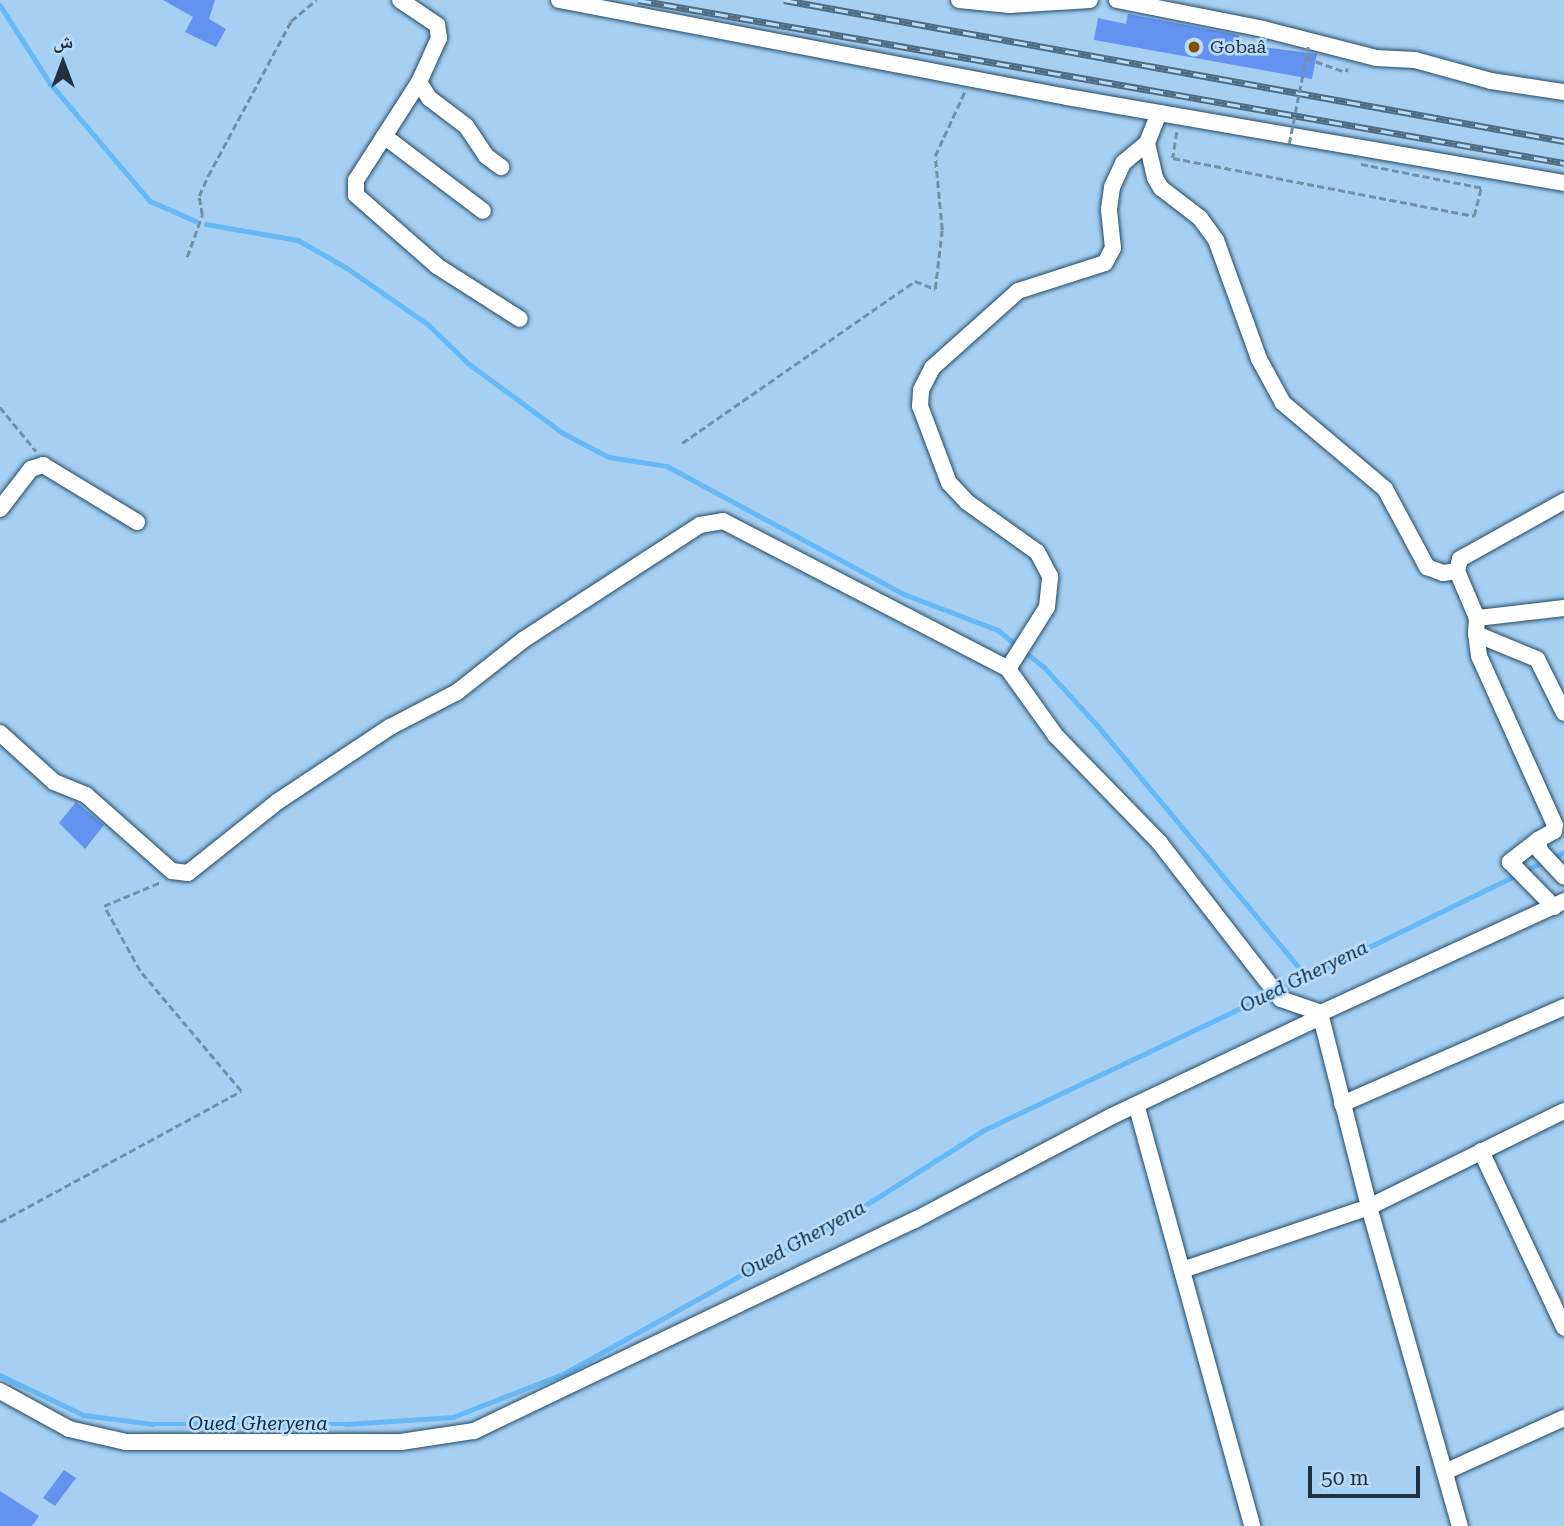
<!DOCTYPE html>
<meta charset="utf-8">
<style>
body{margin:0}
#map{position:relative;width:1564px;height:1526px;overflow:hidden;background:#a6d0f3;font-family:"Roboto Serif","Noto Naskh Arabic",serif}
div>[style]{position:absolute}
.stream>*{height:4.5px;margin:-2.25px;padding:0 2.25px;transform-origin:2.25px;border-radius:2.25px;background:#67b8f6}
.building>*{inset:0;background:#6492f1}
.path>*{height:2.5px;margin-top:-1.25px;transform-origin:0;background:repeating-linear-gradient(90deg,#7090aa 0 7px,transparent 0 10.5px)}
.roads{filter:drop-shadow(0 0 2px #224966) drop-shadow(0 0 2px #224966)}
.minor>*{height:16px;margin:-8px;padding:0 8px;transform-origin:8px;border-radius:8px;background:#fff}
.rail>*{height:7px;margin-top:-3.5px;transform-origin:0;background:repeating-linear-gradient(90deg,#badcf9 0 13px,#506a80 0 26px);box-sizing:border-box;border-block:2px solid #506a80}
.path-bridge>*{height:2.5px;margin-top:-1.25px;transform-origin:0;background:repeating-linear-gradient(90deg,#7090aa 0 7px,transparent 0 10.5px)}
.dots>*{width:19px;height:19px;translate:-50% -50%;box-sizing:border-box;border:4px solid #badcf9;border-radius:50%}
span{translate:-50% -50%;white-space:nowrap;text-align:center;line-height:1.15;-webkit-text-stroke:5px #badcf9;paint-order:stroke}
.poi-label{font-size:18px;color:#1f303e}
.left{translate:0 -50%;text-align:left}
.water-label{font-size:19px;color:#002c4a;font-style:italic}
.north{position:absolute;left:28px;top:28px;width:70px;height:70px;-webkit-text-stroke:5px #badcf9;paint-order:stroke;rotate:0deg;font-size:19px;font-weight:700;line-height:28px;text-align:center;color:#1f303e}
.north::after{content:'';display:block;margin:auto;width:24px;height:32px;background:#1f303e;clip-path:polygon(50% 0,100% 100%,50% 72%,0 100%)}
.scale{position:absolute;left:1308px;top:1466px;width:112px;height:32px;box-sizing:border-box;border:4px solid #1f303e;border-top:0;padding-left:9px;font-size:21px;line-height:24px;white-space:nowrap;color:#1f303e;-webkit-text-stroke:5px #badcf9;paint-order:stroke}
</style>
<div id="map">
<div class="stream">
<i style="left:0;top:5px;width:93px;rotate:57.3deg"></i>
<i style="left:50px;top:83px;width:155px;rotate:49.7deg"></i>
<i style="left:150px;top:201px;width:50px;rotate:23.5deg"></i>
<i style="left:206px;top:224px;width:93px;rotate:9.9deg"></i>
<i style="left:298px;top:240px;width:56px;rotate:29.7deg"></i>
<i style="left:347px;top:268px;width:100px;rotate:34.8deg"></i>
<i style="left:429px;top:325px;width:54px;rotate:44.3deg"></i>
<i style="left:468px;top:363px;width:118px;rotate:36.4deg"></i>
<i style="left:563px;top:433px;width:52px;rotate:27.6deg"></i>
<i style="left:609px;top:457px;width:59px;rotate:8.8deg"></i>
<i style="left:667px;top:466px;width:269px;rotate:28.4deg"></i>
<i style="left:904px;top:594px;width:101px;rotate:21deg"></i>
<i style="left:998px;top:630px;width:59px;rotate:38.8deg"></i>
<i style="left:1044px;top:667px;width:80px;rotate:47.5deg"></i>
<i style="left:1098px;top:726px;width:328px;rotate:50.2deg"></i>
<i style="left:1553px;top:858px;width:13px;rotate:-29deg"></i>
<i style="left:1524px;top:871px;width:23px;rotate:-25deg"></i>
<i style="left:1279px;top:991px;width:265px;rotate:-26deg"></i>
<i style="left:0;top:1375px;width:93px;rotate:25.5deg"></i>
<i style="left:84px;top:1415px;width:69px;rotate:7.5deg"></i>
<i style="left:152px;top:1424px;width:194px"></i>
<i style="left:346px;top:1424px;width:107px;rotate:-3.7deg"></i>
<i style="left:453px;top:1417px;width:120px;rotate:-21.4deg"></i>
<i style="left:565px;top:1373px;width:335px;rotate:-29.1deg"></i>
<i style="left:858px;top:1210px;width:149px;rotate:-32.4deg"></i>
<i style="left:984px;top:1130px;width:318px;rotate:-25.4deg"></i>
</div>
<div class="building">
<i style="clip-path:polygon(163px 0,215px 0,209px 19px,226px 29px,216px 47px,185px 32px,193px 17px)"></i>
<i style="clip-path:polygon(1128px 14px,1239px 35px,1238px 44px,1317px 54px,1312px 79px,1094px 40px,1098px 18px,1126px 24px)"></i>
<i style="clip-path:polygon(76px 802px,104px 825px,85px 849px,59px 823px)"></i>
<i style="clip-path:polygon(64px 1470px,76px 1478px,55px 1506px,43px 1498px)"></i>
<i style="clip-path:polygon(0 1491px,39px 1516px,32px 1526px,0 1526px)"></i>
</div>
<div class="path">
<i style="left:1306px;top:58px;width:42px;rotate:19.3deg"></i>
<i style="left:1346px;top:72px;width:4px;rotate:-76deg"></i>
<i style="left:1177px;top:132px;width:26px;rotate:99deg"></i>
<i style="left:1173px;top:158px;width:307px;rotate:10.9deg"></i>
<i style="left:1474px;top:216px;width:29px;rotate:-76deg"></i>
<i style="left:1481px;top:188px;width:124px;rotate:-168.9deg"></i>
<i style="left:187px;top:257px;width:45px;rotate:-70.3deg"></i>
<i style="left:202px;top:215px;width:19px;rotate:-99deg"></i>
<i style="left:199px;top:196px;width:22px;rotate:-66deg"></i>
<i style="left:208px;top:176px;width:176px;rotate:-61.8deg"></i>
<i style="left:291px;top:21px;width:33px;rotate:-40deg"></i>
<i style="left:0;top:407px;width:57px;rotate:50.7deg"></i>
<i style="left:682px;top:443px;width:284px;rotate:-34.8deg"></i>
<i style="left:915px;top:281px;width:22px;rotate:22deg"></i>
<i style="left:935px;top:289px;width:59px;rotate:-83.2deg"></i>
<i style="left:942px;top:230px;width:74px;rotate:-95.4deg"></i>
<i style="left:935px;top:156px;width:72px;rotate:-65.2deg"></i>
<i style="left:0;top:1222px;width:274px;rotate:-28.5deg"></i>
<i style="left:241px;top:1091px;width:157px;rotate:-130.1deg"></i>
<i style="left:140px;top:971px;width:74px;rotate:-119deg"></i>
<i style="left:104px;top:906px;width:62px;rotate:-22.8deg"></i>
</div>
<div class="roads">
<div class="minor">
<i style="left:400px;top:0;width:45px;rotate:34deg"></i>
<i style="left:437px;top:25px;width:13px;rotate:81deg"></i>
<i style="left:439px;top:38px;width:48px;rotate:114.4deg"></i>
<i style="left:419px;top:82px;width:117px;rotate:122.7deg"></i>
<i style="left:356px;top:180px;width:15px;rotate:90deg"></i>
<i style="left:356px;top:195px;width:108px;rotate:41.2deg"></i>
<i style="left:437px;top:266px;width:98px;rotate:32.6deg"></i>
<i style="left:559px;top:0;width:517px;rotate:10.81deg"></i>
<i style="left:1067px;top:97px;width:504px;rotate:9.82deg"></i>
<i style="left:959px;top:0;width:51px;rotate:5.6deg"></i>
<i style="left:1010px;top:5px;width:80px;rotate:-3.6deg"></i>
<i style="left:1117px;top:0;width:149px;rotate:11.2deg"></i>
<i style="left:1263px;top:29px;width:117px;rotate:14.4deg"></i>
<i style="left:1376px;top:58px;width:39px;rotate:3deg"></i>
<i style="left:1415px;top:60px;width:79px;rotate:15.4deg"></i>
<i style="left:1491px;top:81px;width:74px;rotate:8.6deg"></i>
<i style="left:419px;top:82px;width:19px;rotate:58deg"></i>
<i style="left:429px;top:98px;width:46px;rotate:37.1deg"></i>
<i style="left:466px;top:126px;width:36px;rotate:56deg"></i>
<i style="left:486px;top:156px;width:19px;rotate:36deg"></i>
<i style="left:1159px;top:113px;width:32px;rotate:112deg"></i>
<i style="left:1147px;top:143px;width:36px;rotate:77deg"></i>
<i style="left:1155px;top:178px;width:12px;rotate:59deg"></i>
<i style="left:1161px;top:188px;width:49px;rotate:37.6deg"></i>
<i style="left:1200px;top:218px;width:27px;rotate:54deg"></i>
<i style="left:1216px;top:240px;width:127px;rotate:70.1deg"></i>
<i style="left:1259px;top:359px;width:50px;rotate:61.4deg"></i>
<i style="left:1283px;top:403px;width:133px;rotate:40.1deg"></i>
<i style="left:1385px;top:489px;width:89px;rotate:61.7deg"></i>
<i style="left:1427px;top:567px;width:17px;rotate:21deg"></i>
<i style="left:1443px;top:573px;width:14px;rotate:-8deg"></i>
<i style="left:384px;top:136px;width:124px;rotate:37.1deg"></i>
<i style="left:0;top:509px;width:51px;rotate:-52.2deg"></i>
<i style="left:31px;top:469px;width:13px;rotate:-18deg"></i>
<i style="left:43px;top:465px;width:110px;rotate:31.2deg"></i>
<i style="left:1564px;top:608px;width:88px;rotate:173.4deg"></i>
<i style="left:1477px;top:618px;width:16px;rotate:94deg"></i>
<i style="left:1476px;top:634px;width:22px;rotate:82deg"></i>
<i style="left:1479px;top:656px;width:185px;rotate:65.8deg"></i>
<i style="left:1555px;top:825px;width:6px;rotate:99deg"></i>
<i style="left:1554px;top:831px;width:18px;rotate:151deg"></i>
<i style="left:1538px;top:840px;width:11px;rotate:80deg"></i>
<i style="left:1540px;top:851px;width:35px;rotate:47deg"></i>
<i style="left:1477px;top:618px;width:51px;rotate:-113.1deg"></i>
<i style="left:1457px;top:571px;width:12px;rotate:-76deg"></i>
<i style="left:1460px;top:559px;width:119px;rotate:-29.1deg"></i>
<i style="left:1476px;top:634px;width:66px;rotate:22.3deg"></i>
<i style="left:1537px;top:659px;width:60px;rotate:63.4deg"></i>
<i style="left:1008px;top:669px;width:73px;rotate:-57.8deg"></i>
<i style="left:1047px;top:607px;width:31px;rotate:-84deg"></i>
<i style="left:1050px;top:576px;width:27px;rotate:-118deg"></i>
<i style="left:1037px;top:552px;width:86px;rotate:-144.5deg"></i>
<i style="left:967px;top:502px;width:26px;rotate:-133deg"></i>
<i style="left:949px;top:483px;width:82px;rotate:-110.6deg"></i>
<i style="left:920px;top:406px;width:16px;rotate:-86deg"></i>
<i style="left:921px;top:390px;width:25px;rotate:-63deg"></i>
<i style="left:932px;top:368px;width:115px;rotate:-41.8deg"></i>
<i style="left:1018px;top:291px;width:91px;rotate:-17.8deg"></i>
<i style="left:1105px;top:263px;width:17px;rotate:-62deg"></i>
<i style="left:1113px;top:248px;width:39px;rotate:-96deg"></i>
<i style="left:1109px;top:209px;width:22px;rotate:-82deg"></i>
<i style="left:1112px;top:187px;width:26px;rotate:-65deg"></i>
<i style="left:1123px;top:163px;width:31px;rotate:-40deg"></i>
<i style="left:0;top:733px;width:73px;rotate:42.2deg"></i>
<i style="left:54px;top:782px;width:35px;rotate:22deg"></i>
<i style="left:86px;top:795px;width:115px;rotate:41.5deg"></i>
<i style="left:172px;top:871px;width:16px;rotate:7deg"></i>
<i style="left:188px;top:873px;width:114px;rotate:-38.6deg"></i>
<i style="left:277px;top:802px;width:136px;rotate:-33.6deg"></i>
<i style="left:390px;top:727px;width:76px;rotate:-27.6deg"></i>
<i style="left:457px;top:692px;width:84px;rotate:-38.2deg"></i>
<i style="left:523px;top:640px;width:211px;rotate:-33deg"></i>
<i style="left:700px;top:525px;width:23px;rotate:-10deg"></i>
<i style="left:723px;top:521px;width:321px;rotate:27.4deg"></i>
<i style="left:1008px;top:669px;width:82px;rotate:54.4deg"></i>
<i style="left:1056px;top:736px;width:148px;rotate:45.8deg"></i>
<i style="left:1159px;top:842px;width:199px;rotate:52.2deg"></i>
<i style="left:1281px;top:999px;width:42px;rotate:19.3deg"></i>
<i style="left:1538px;top:840px;width:36px;rotate:142deg"></i>
<i style="left:1510px;top:862px;width:63px;rotate:45.6deg"></i>
<i style="left:1321px;top:1017px;width:196px;rotate:75.8deg"></i>
<i style="left:1369px;top:1207px;width:217px;rotate:-26.2deg"></i>
<i style="left:1342px;top:1104px;width:242px;rotate:-23.6deg"></i>
<i style="left:1138px;top:1111px;width:430px;rotate:74.6deg"></i>
<i style="left:1481px;top:1151px;width:195px;rotate:64.8deg"></i>
<i style="left:1182px;top:1270px;width:197px;rotate:-18.6deg"></i>
<i style="left:1369px;top:1207px;width:332px;rotate:74.1deg"></i>
<i style="left:0;top:1391px;width:79px;rotate:28.8deg"></i>
<i style="left:69px;top:1429px;width:58px;rotate:12.8deg"></i>
<i style="left:126px;top:1442px;width:275px"></i>
<i style="left:401px;top:1442px;width:74px;rotate:-8.6deg"></i>
<i style="left:474px;top:1431px;width:489px;rotate:-25.6deg"></i>
<i style="left:915px;top:1220px;width:221px;rotate:-27.8deg"></i>
<i style="left:1110px;top:1117px;width:233px;rotate:-25.4deg"></i>
<i style="left:1321px;top:1017px;width:4px;rotate:-90deg"></i>
<i style="left:1321px;top:1013px;width:268px;rotate:-24.7deg"></i>
<i style="left:1445px;top:1472px;width:131px;rotate:-24.4deg"></i>
</div>
</div>
<div class="rail">
<i style="left:638px;top:0;width:940px;rotate:9.98deg"></i>
<i style="left:784px;top:0;width:793px;rotate:10.25deg"></i>
</div>
<div class="path-bridge">
<i style="left:1289px;top:144px;width:99px;rotate:-78.9deg"></i>
</div>
<div class="dots">
<i style="left:1194px;top:47px;background:#874d02"></i>
</div>
<div class="poi-label">
<span class="left" style="left:1210px;top:47px">Gobaâ</span>
</div>
<div class="water-label">
<span style="left:1304px;top:977px;rotate:-26deg">Oued Gheryena</span>
<span style="left:803px;top:1240px;rotate:-29deg">Oued Gheryena</span>
<span style="left:258px;top:1424px">Oued Gheryena</span>
</div>
<div class="north">ش</div>
<div class="scale">50 m</div>
</div>
